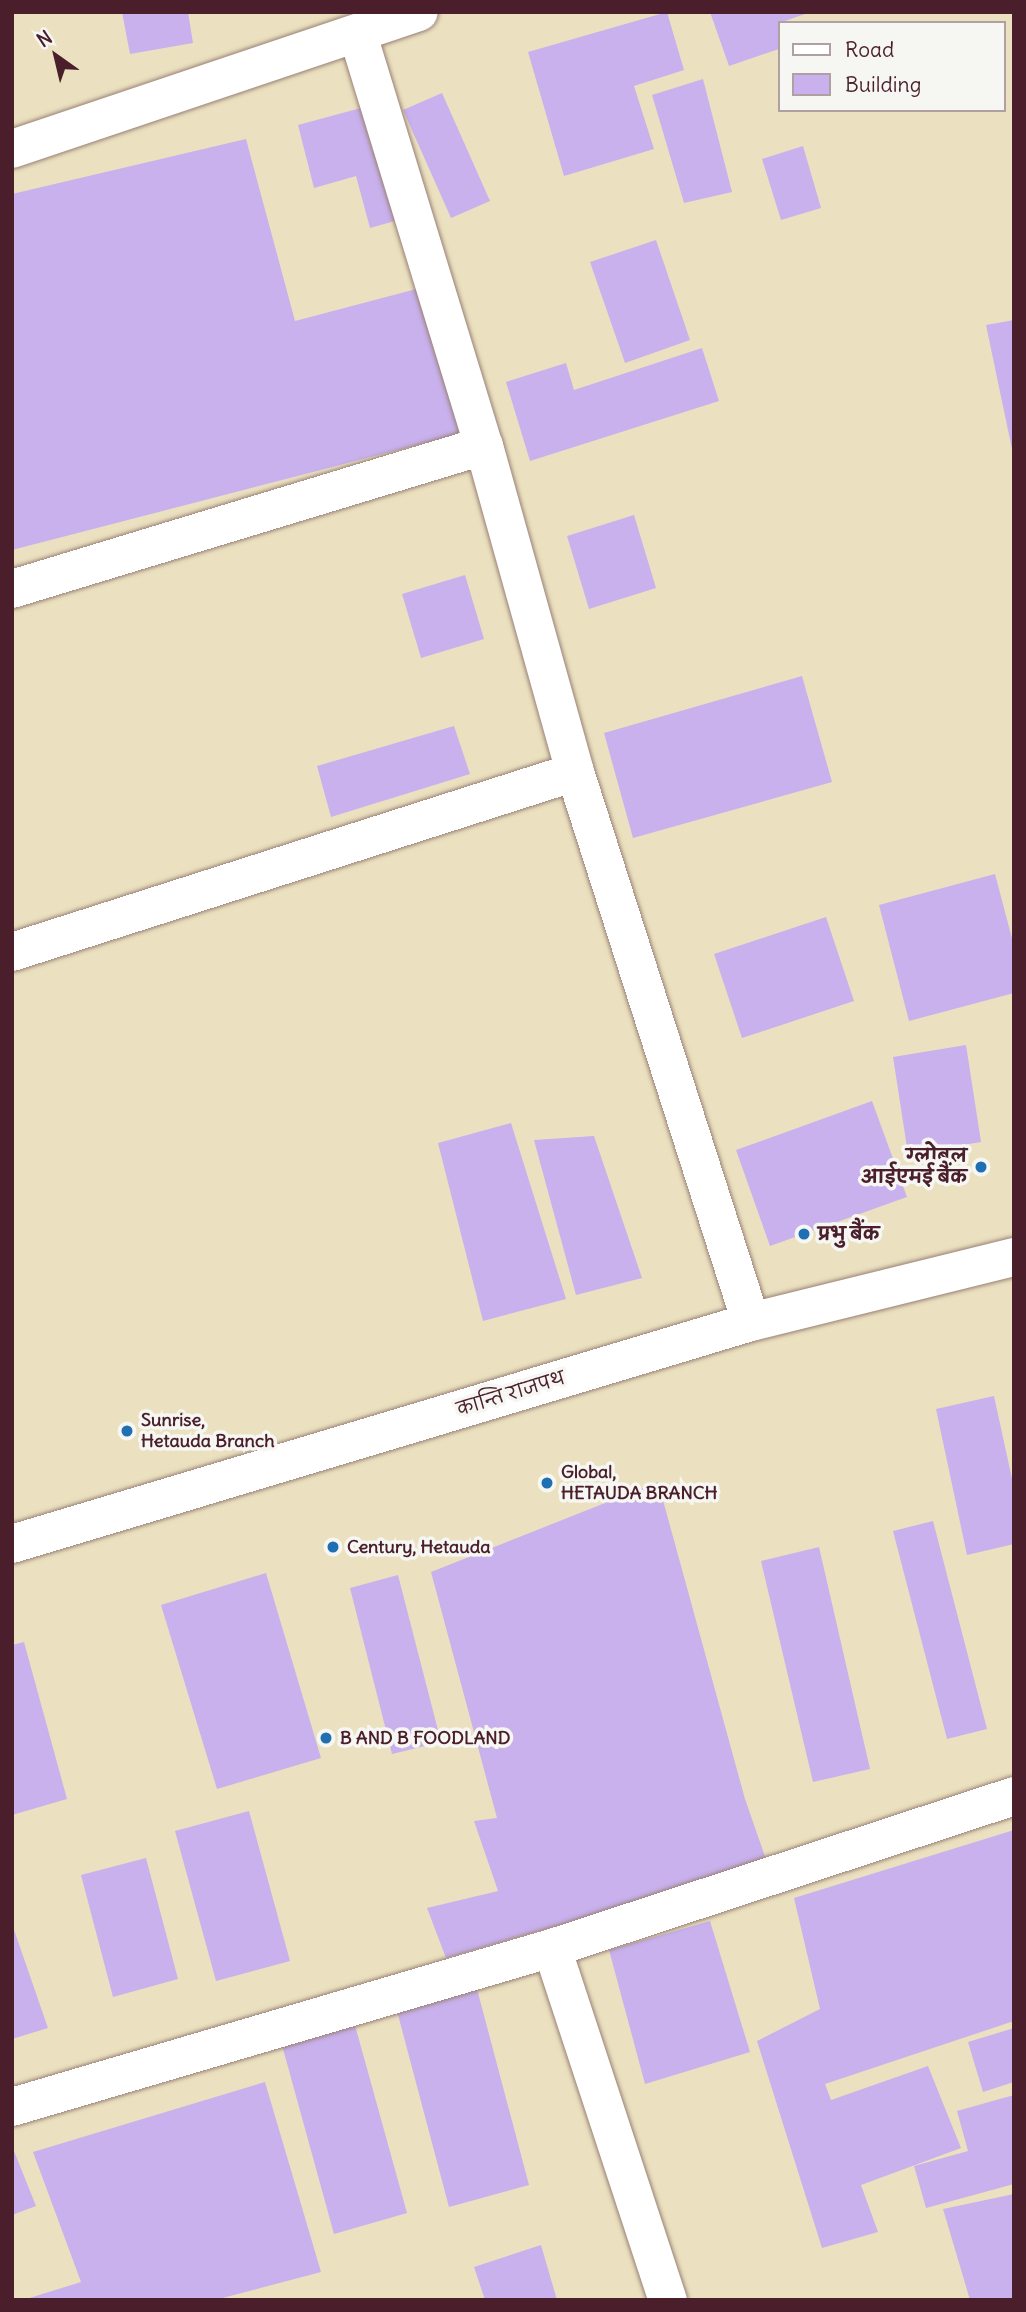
<!DOCTYPE html>
<meta charset="utf-8">
<style>
body{margin:0}
#map{position:relative;width:1026px;height:2312px;overflow:hidden;background:#ebe1c0;font-family:Delius,"Playpen Sans Deva",sans-serif}
div>[style]{position:absolute}
.building>*{inset:0;background:#c8b1ed}
.roads{filter:drop-shadow(0 0 2px #9a8076) drop-shadow(0 0 2px #9a8076)}
.minor>*{height:38px;margin:-19px;padding:0 19px;transform-origin:19px;border-radius:19px;background:#fff}
.major>*{height:38px;margin:-19px;padding:0 19px;transform-origin:19px;border-radius:19px;background:#fff}
.dots>*{width:19px;height:19px;translate:-50% -50%;box-sizing:border-box;border:4px solid #f6f6f2;border-radius:50%}
span{translate:-50% -50%;white-space:nowrap;text-align:center;line-height:1.15;-webkit-text-stroke:7px #f6f6f2;paint-order:stroke}
.poi-label{font-size:18px;color:#4a1f2b;font-weight:700}
.right{translate:-100% -50%;text-align:right}
.left{translate:0 -50%;text-align:left}
.street-label{font-size:18px;color:#4a1f2b}
.frame{position:absolute;inset:0;border:14px solid #4a1f2b;pointer-events:none}
.legend{position:absolute;left:778px;top:21px;width:228px;height:91px;box-sizing:border-box;background:#f6f6f2;border:2px solid #b1a0a2;margin:0;padding:9px 12px;list-style:none;font-size:21px;color:#4a1f2b}
.legend li{display:flex;align-items:center;gap:14px;height:35px}
.legend b{width:35px;border:2px solid #b1a0a2}
.north{position:absolute;left:21px;top:21px;width:70px;height:70px;-webkit-text-stroke:5px #f6f6f2;paint-order:stroke;rotate:326deg;font-size:19px;font-weight:700;line-height:28px;text-align:center;color:#4a1f2b}
.north::after{content:'';display:block;margin:auto;width:24px;height:32px;background:#4a1f2b;clip-path:polygon(50% 0,100% 100%,50% 72%,0 100%)}
</style>
<div id="map">
<div class="building">
<i style="clip-path:polygon(122px 12px,188px 12px,193px 43px,130px 54px)"></i>
<i style="clip-path:polygon(667px 12px,684px 70px,634px 86px,654px 149px,564px 176px,528px 52px)"></i>
<i style="clip-path:polygon(710px 12px,808px 12px,808px 13px,779px 23px,779px 49px,729px 66px)"></i>
<i style="clip-path:polygon(703px 79px,732px 192px,684px 203px,652px 95px)"></i>
<i style="clip-path:polygon(442px 93px,490px 201px,451px 218px,403px 110px)"></i>
<i style="clip-path:polygon(372px 105px,402px 219px,370px 228px,356px 176px,314px 188px,298px 125px)"></i>
<i style="clip-path:polygon(246px 139px,295px 321px,424px 287px,460px 434px,12px 550px,12px 194px)"></i>
<i style="clip-path:polygon(803px 146px,821px 208px,781px 220px,762px 159px)"></i>
<i style="clip-path:polygon(656px 240px,690px 340px,625px 363px,590px 262px)"></i>
<i style="clip-path:polygon(1014px 320px,1014px 454px,1013px 454px,986px 325px)"></i>
<i style="clip-path:polygon(702px 348px,719px 401px,530px 461px,506px 382px,566px 363px,574px 390px)"></i>
<i style="clip-path:polygon(634px 515px,656px 588px,589px 609px,567px 536px)"></i>
<i style="clip-path:polygon(465px 575px,484px 639px,421px 658px,402px 594px)"></i>
<i style="clip-path:polygon(802px 676px,832px 782px,633px 838px,604px 733px)"></i>
<i style="clip-path:polygon(454px 726px,470px 774px,331px 817px,317px 766px)"></i>
<i style="clip-path:polygon(995px 874px,1014px 946px,1014px 993px,909px 1021px,879px 905px)"></i>
<i style="clip-path:polygon(826px 917px,854px 1001px,742px 1038px,714px 954px)"></i>
<i style="clip-path:polygon(966px 1045px,981px 1142px,908px 1154px,893px 1057px)"></i>
<i style="clip-path:polygon(872px 1101px,907px 1197px,770px 1246px,736px 1150px)"></i>
<i style="clip-path:polygon(511px 1123px,566px 1299px,483px 1321px,438px 1143px)"></i>
<i style="clip-path:polygon(594px 1136px,642px 1278px,576px 1295px,534px 1140px)"></i>
<i style="clip-path:polygon(994px 1396px,1014px 1488px,1014px 1544px,967px 1555px,936px 1409px)"></i>
<i style="clip-path:polygon(658px 1482px,745px 1799px,768px 1865px,446px 1958px,427px 1908px,498px 1891px,474px 1821px,497px 1818px,431px 1572px)"></i>
<i style="clip-path:polygon(933px 1521px,987px 1729px,947px 1739px,893px 1531px)"></i>
<i style="clip-path:polygon(819px 1547px,870px 1769px,813px 1782px,761px 1561px)"></i>
<i style="clip-path:polygon(266px 1573px,321px 1758px,217px 1789px,161px 1605px)"></i>
<i style="clip-path:polygon(398px 1575px,441px 1742px,392px 1754px,350px 1588px)"></i>
<i style="clip-path:polygon(24px 1642px,67px 1799px,12px 1815px,12px 1645px)"></i>
<i style="clip-path:polygon(249px 1811px,290px 1961px,216px 1981px,175px 1831px)"></i>
<i style="clip-path:polygon(1014px 1830px,1014px 2021px,825px 2084px,831px 2100px,928px 2066px,961px 2148px,861px 2185px,878px 2232px,822px 2248px,757px 2041px,820px 2009px,794px 1898px)"></i>
<i style="clip-path:polygon(146px 1858px,178px 1979px,113px 1997px,81px 1875px)"></i>
<i style="clip-path:polygon(710px 1921px,750px 2052px,645px 2084px,609px 1950px)"></i>
<i style="clip-path:polygon(12px 1924px,48px 2028px,12px 2039px)"></i>
<i style="clip-path:polygon(477px 1989px,529px 2185px,449px 2207px,397px 2011px)"></i>
<i style="clip-path:polygon(353px 2018px,407px 2213px,334px 2234px,280px 2038px)"></i>
<i style="clip-path:polygon(1014px 2028px,1014px 2082px,983px 2092px,968px 2042px)"></i>
<i style="clip-path:polygon(265px 2082px,321px 2272px,215px 2300px,23px 2300px,81px 2282px,33px 2152px)"></i>
<i style="clip-path:polygon(1014px 2095px,1014px 2184px,926px 2208px,914px 2166px,968px 2151px,957px 2111px)"></i>
<i style="clip-path:polygon(12px 2146px,36px 2206px,12px 2215px)"></i>
<i style="clip-path:polygon(1014px 2194px,1014px 2300px,970px 2300px,943px 2209px)"></i>
<i style="clip-path:polygon(541px 2245px,557px 2300px,485px 2300px,474px 2267px)"></i>
</div>
<div class="roads">
<div class="minor">
<i style="left:358px;top:35px;width:430px;rotate:73deg"></i>
<i style="left:484px;top:446px;width:338px;rotate:74.4deg"></i>
<i style="left:575px;top:772px;width:577px;rotate:72.26deg"></i>
<i style="left:12px;top:149px;width:429px;rotate:-18.6deg"></i>
<i style="left:12px;top:589px;width:493px;rotate:-16.9deg"></i>
<i style="left:12px;top:952px;width:591px;rotate:-17.73deg"></i>
<i style="left:552px;top:1948px;width:371px;rotate:71.8deg"></i>
<i style="left:12px;top:2107px;width:563px;rotate:-16.41deg"></i>
<i style="left:552px;top:1948px;width:486px;rotate:-18.2deg"></i>
</div>
<div class="major">
<i style="left:12px;top:1544px;width:772px;rotate:-16.72deg"></i>
<i style="left:751px;top:1322px;width:271px;rotate:-13.9deg"></i>
</div>
</div>
<div class="dots">
<i style="left:981px;top:1167px;background:#1f6fb2"></i>
<i style="left:804px;top:1234px;background:#1f6fb2"></i>
<i style="left:127px;top:1431px;background:#1f6fb2"></i>
<i style="left:547px;top:1483px;background:#1f6fb2"></i>
<i style="left:333px;top:1547px;background:#1f6fb2"></i>
<i style="left:326px;top:1738px;background:#1f6fb2"></i>
</div>
<div class="poi-label">
<span class="right" style="left:967px;top:1167px">ग्लोबल<br>आईएमई बैंक</span>
<span class="left" style="left:818px;top:1234px">प्रभु बैंक</span>
<span class="left" style="left:141px;top:1431px">Sunrise,<br>Hetauda Branch</span>
<span class="left" style="left:561px;top:1483px">Global,<br>HETAUDA BRANCH</span>
<span class="left" style="left:347px;top:1547px">Century, Hetauda</span>
<span class="left" style="left:340px;top:1738px">B AND B FOODLAND</span>
</div>
<div class="street-label">
<span style="left:511px;top:1394px;rotate:-17deg">कान्ति राजपथ</span>
</div>
<div class="frame"></div>
<ul class="legend">
<li><b style="height:9px;background:#fff"></b>Road</li>
<li><b style="height:19px;background:#c8b1ed"></b>Building</li>
</ul>
<div class="north">N</div>
</div>
